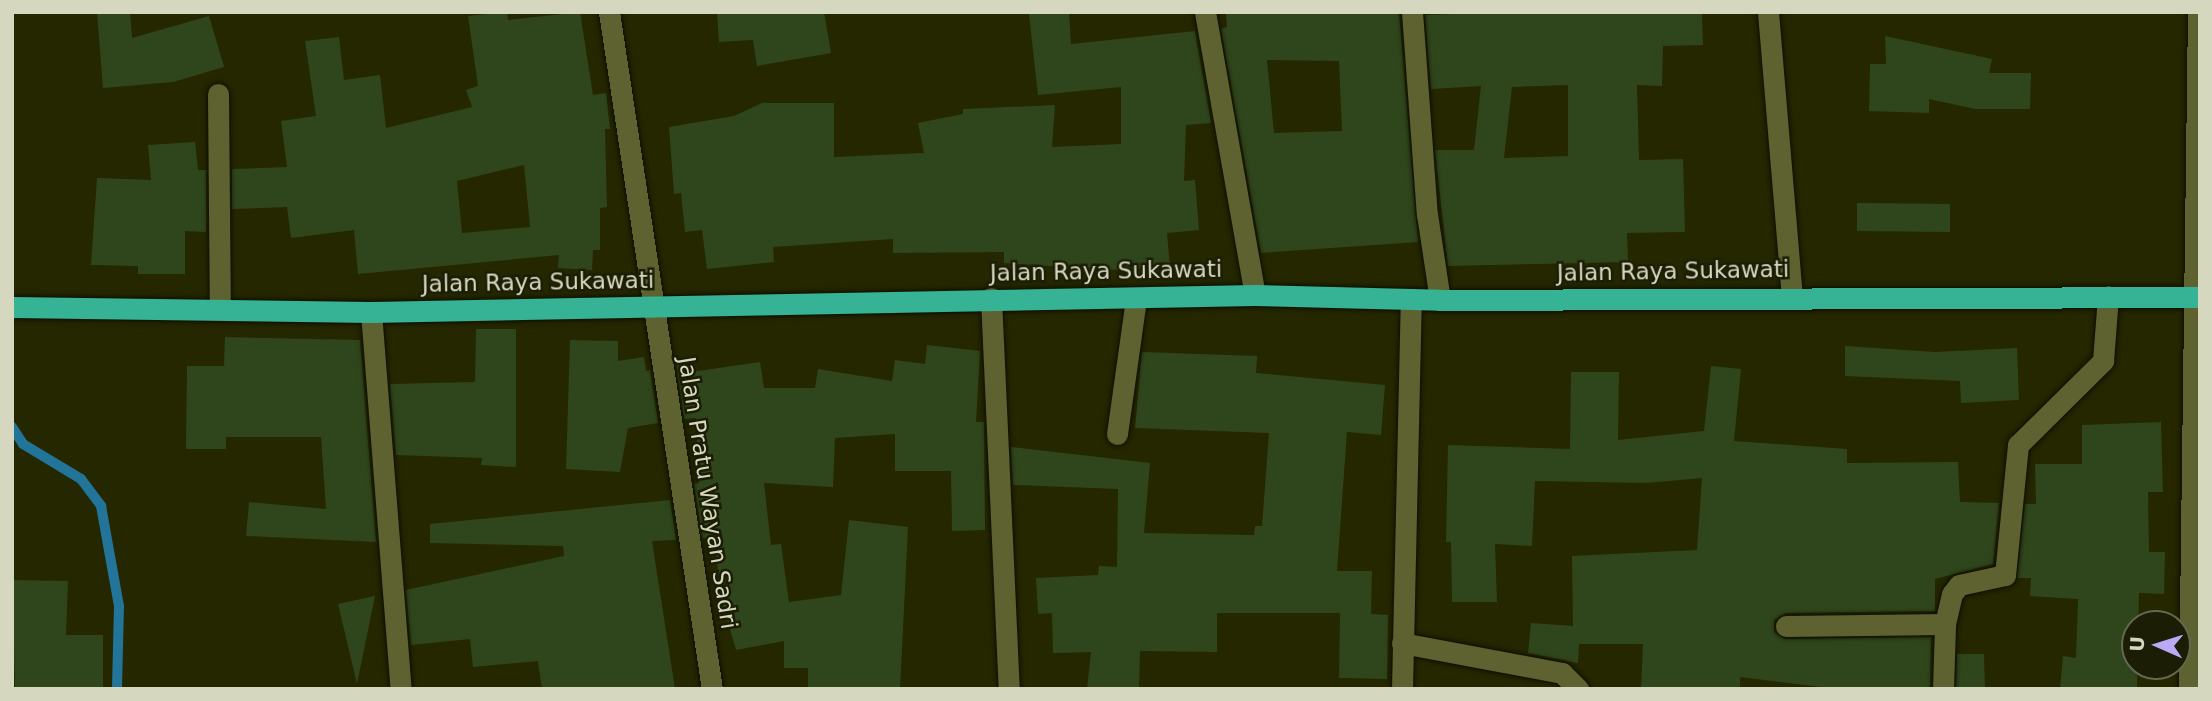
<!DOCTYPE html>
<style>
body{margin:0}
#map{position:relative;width:2212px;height:701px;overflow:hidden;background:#252701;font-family:"DejaVu Sans",sans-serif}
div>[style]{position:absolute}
.stream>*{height:10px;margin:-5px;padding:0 5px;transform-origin:5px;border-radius:5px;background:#227499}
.building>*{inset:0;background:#2f461c}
.roads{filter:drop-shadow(0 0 2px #0e0f00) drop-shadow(0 0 2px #0e0f00)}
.minor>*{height:21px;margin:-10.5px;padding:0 10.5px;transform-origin:10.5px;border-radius:10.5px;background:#5d6230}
.highway>*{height:21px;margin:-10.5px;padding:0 10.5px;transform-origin:10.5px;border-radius:10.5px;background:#36b294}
span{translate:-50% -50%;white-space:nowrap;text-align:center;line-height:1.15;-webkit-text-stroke:5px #1b1d04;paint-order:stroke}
.street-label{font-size:23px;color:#d5d8be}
.frame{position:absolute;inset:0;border:14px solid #d5d8be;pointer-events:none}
.north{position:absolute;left:2121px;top:610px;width:70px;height:70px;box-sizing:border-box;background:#1b1d04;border:2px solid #65684e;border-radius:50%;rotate:273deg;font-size:19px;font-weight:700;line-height:28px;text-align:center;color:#d5d8be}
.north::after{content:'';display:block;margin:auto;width:24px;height:32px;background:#baaaf6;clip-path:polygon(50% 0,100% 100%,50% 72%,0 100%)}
</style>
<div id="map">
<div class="stream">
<i style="left:12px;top:427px;width:20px;rotate:57deg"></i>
<i style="left:23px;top:444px;width:68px;rotate:31.1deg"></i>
<i style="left:81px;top:479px;width:34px;rotate:53deg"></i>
<i style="left:101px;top:506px;width:102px;rotate:79.8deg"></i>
<i style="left:119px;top:606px;width:83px;rotate:91.4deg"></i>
</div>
<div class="building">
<i style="clip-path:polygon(97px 12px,130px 12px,132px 38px,209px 16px,224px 67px,173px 82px,103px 88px)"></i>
<i style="clip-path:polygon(evenodd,507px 12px,508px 20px,580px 12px,593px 95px,606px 93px,610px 129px,605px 129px,607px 207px,600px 208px,600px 250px,593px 250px,592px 270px,558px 268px,559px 255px,358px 274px,354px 230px,291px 238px,287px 207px,232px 209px,232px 169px,287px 167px,281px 121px,316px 116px,305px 41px,339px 37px,344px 80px,380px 75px,386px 128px,472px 107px,466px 90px,478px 86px,468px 16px,507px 12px,524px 165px,530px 227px,462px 233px,457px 181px,524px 165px)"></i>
<i style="clip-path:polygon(717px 12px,824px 12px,831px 53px,757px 66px,753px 40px,719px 42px)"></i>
<i style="clip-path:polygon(1069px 12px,1071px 44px,1195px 31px,1211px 123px,1186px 125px,1184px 181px,1195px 180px,1199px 230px,1167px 233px,1170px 267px,1108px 270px,1004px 263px,1004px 252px,893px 253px,893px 239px,773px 247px,774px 262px,707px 269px,702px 230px,685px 232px,681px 193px,674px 194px,669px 127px,734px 116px,762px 103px,834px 103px,834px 157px,924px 153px,918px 123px,963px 114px,963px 109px,1055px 105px,1052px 147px,1121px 144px,1121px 87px,1038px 95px,1029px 14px)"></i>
<i style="clip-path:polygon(evenodd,1226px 12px,1399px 12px,1418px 242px,1261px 253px,1221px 29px,1227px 27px,1226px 12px,1267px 60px,1339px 61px,1342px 131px,1274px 133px,1267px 60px)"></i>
<i style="clip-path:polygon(evenodd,1515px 12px,1702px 14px,1703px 45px,1663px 46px,1662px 86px,1637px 85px,1639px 160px,1683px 159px,1685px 232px,1627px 233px,1628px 262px,1448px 266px,1435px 150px,1474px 150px,1481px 86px,1431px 89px,1425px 15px,1515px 12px,1568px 85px,1568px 156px,1504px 158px,1512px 87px,1568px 85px)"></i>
<i style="clip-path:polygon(1885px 36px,1992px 59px,1989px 73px,2031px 73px,2030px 109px,1975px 109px,1929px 99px,1929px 113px,1869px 111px,1870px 64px,1886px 64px)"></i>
<i style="clip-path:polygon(195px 142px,198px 170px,206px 170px,206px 232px,185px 231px,185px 274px,138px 274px,138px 266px,91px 265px,97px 178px,151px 180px,148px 145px)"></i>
<i style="clip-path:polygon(1857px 203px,1950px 204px,1950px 232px,1857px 231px)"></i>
<i style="clip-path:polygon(476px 329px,516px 329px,516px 467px,481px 465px,482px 458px,396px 455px,390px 384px,475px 382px)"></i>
<i style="clip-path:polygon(225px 337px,360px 340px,376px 542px,246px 536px,249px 502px,326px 509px,321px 437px,226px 437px,226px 449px,186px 449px,187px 366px,224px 366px)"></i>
<i style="clip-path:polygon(570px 340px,618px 341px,618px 361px,644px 357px,646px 371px,650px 370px,658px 423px,628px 428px,620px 472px,566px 469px)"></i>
<i style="clip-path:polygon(927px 345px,980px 351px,976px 422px,984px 422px,985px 530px,952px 531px,951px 471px,895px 471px,895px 434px,835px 438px,833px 487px,764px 483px,771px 545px,781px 544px,789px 602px,841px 595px,849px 520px,908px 527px,900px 689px,808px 689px,808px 668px,784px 668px,784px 641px,736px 650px,722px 602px,714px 538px,702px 538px,694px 484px,699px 483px,696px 418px,684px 419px,676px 363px,688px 359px,691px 372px,760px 362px,764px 388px,815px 388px,818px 369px,892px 381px,895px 360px,925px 364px)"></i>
<i style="clip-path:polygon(1845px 346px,1935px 352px,2017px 348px,2019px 400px,1961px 403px,1960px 381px,1845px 376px)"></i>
<i style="clip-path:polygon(1142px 352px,1257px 356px,1256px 373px,1385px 385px,1381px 435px,1347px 432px,1337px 571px,1372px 571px,1371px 614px,1388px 615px,1387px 679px,1339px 678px,1340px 613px,1217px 613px,1217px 652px,1140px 651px,1139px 689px,1087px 689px,1091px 652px,1053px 653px,1052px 613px,1038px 614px,1036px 578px,1098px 575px,1099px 566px,1117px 567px,1118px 489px,1013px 485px,1011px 447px,1150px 463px,1144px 533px,1254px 535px,1255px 526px,1262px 526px,1269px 433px,1135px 428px)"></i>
<i style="clip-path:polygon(1711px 366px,1741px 369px,1734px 441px,1847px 449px,1847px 463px,1958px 462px,1960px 502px,1999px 503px,1993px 564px,1935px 579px,1935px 611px,1786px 613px,1774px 620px,1774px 632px,1785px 639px,1931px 637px,1930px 689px,1838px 689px,1740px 677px,1740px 689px,1641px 689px,1643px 644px,1579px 644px,1578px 663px,1528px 653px,1531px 623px,1573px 626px,1572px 556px,1697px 550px,1702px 478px,1647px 483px,1535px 481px,1532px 546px,1495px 544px,1497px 602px,1452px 602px,1451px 542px,1446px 542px,1448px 445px,1570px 449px,1571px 372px,1619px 372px,1618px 440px,1704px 431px)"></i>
<i style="clip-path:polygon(2161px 422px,2163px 492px,2148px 492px,2149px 552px,2165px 552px,2164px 594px,2139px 593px,2137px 689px,2060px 689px,2063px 656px,2076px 658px,2078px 599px,2030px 596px,2031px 578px,2017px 578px,2025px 504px,2036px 504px,2035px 464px,2082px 464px,2082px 425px)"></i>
<i style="clip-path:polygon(670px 500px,676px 540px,652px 541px,675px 689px,542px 689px,538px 661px,473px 667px,470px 639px,411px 645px,406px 590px,564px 556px,563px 546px,430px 543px,430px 524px)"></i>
<i style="clip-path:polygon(12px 580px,68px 581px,66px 635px,103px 635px,103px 689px,15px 689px)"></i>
<i style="clip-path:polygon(375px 596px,357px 684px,338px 604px)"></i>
<i style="clip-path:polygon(1957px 654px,1984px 654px,1985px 689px,1956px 689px)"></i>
</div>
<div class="roads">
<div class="minor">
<i style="left:609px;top:12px;width:685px;rotate:81.35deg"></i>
<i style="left:1205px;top:12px;width:287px;rotate:80deg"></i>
<i style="left:1412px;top:12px;width:203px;rotate:85.8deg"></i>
<i style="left:1427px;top:214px;width:87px;rotate:81.4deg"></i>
<i style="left:1768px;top:12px;width:285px;rotate:85.2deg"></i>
<i style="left:218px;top:94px;width:214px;rotate:89.5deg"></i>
<i style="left:991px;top:298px;width:391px;rotate:87.4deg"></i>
<i style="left:371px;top:312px;width:378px;rotate:85.5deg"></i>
<i style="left:1117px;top:434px;width:137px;rotate:-82deg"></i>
<i style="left:1786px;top:626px;width:159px;rotate:-0.7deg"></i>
<i style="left:1402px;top:643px;width:163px;rotate:10.6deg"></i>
<i style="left:1562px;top:673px;width:23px;rotate:45deg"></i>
<i style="left:1402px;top:689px;width:390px;rotate:-88.7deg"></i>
<i style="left:1943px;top:689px;width:65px;rotate:-88.2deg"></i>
<i style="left:1945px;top:624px;width:31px;rotate:-77deg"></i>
<i style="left:1952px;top:594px;width:11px;rotate:-52deg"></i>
<i style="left:1959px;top:585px;width:47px;rotate:-12.3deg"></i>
<i style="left:2005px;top:575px;width:131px;rotate:-84.3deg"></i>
<i style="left:2018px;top:445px;width:120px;rotate:-44.7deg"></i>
<i style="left:2103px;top:361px;width:65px;rotate:-85.6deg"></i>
<i style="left:2189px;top:689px;width:677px;rotate:-89.24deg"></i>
</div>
<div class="highway">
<i style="left:12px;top:307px;width:359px;rotate:0.8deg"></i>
<i style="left:371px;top:312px;width:884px;rotate:-1.1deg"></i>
<i style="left:1255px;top:295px;width:185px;rotate:1.5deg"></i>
<i style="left:1440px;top:300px;width:760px;rotate:-0.23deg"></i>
</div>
</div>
<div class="street-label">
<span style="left:1106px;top:271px;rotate:-1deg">Jalan Raya Sukawati</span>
<span style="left:1673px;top:271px;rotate:-1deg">Jalan Raya Sukawati</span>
<span style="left:538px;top:282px;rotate:-1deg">Jalan Raya Sukawati</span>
<span style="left:708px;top:493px;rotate:81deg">Jalan Pratu Wayan Sadri</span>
</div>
<div class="frame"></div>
<div class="north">U</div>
</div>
